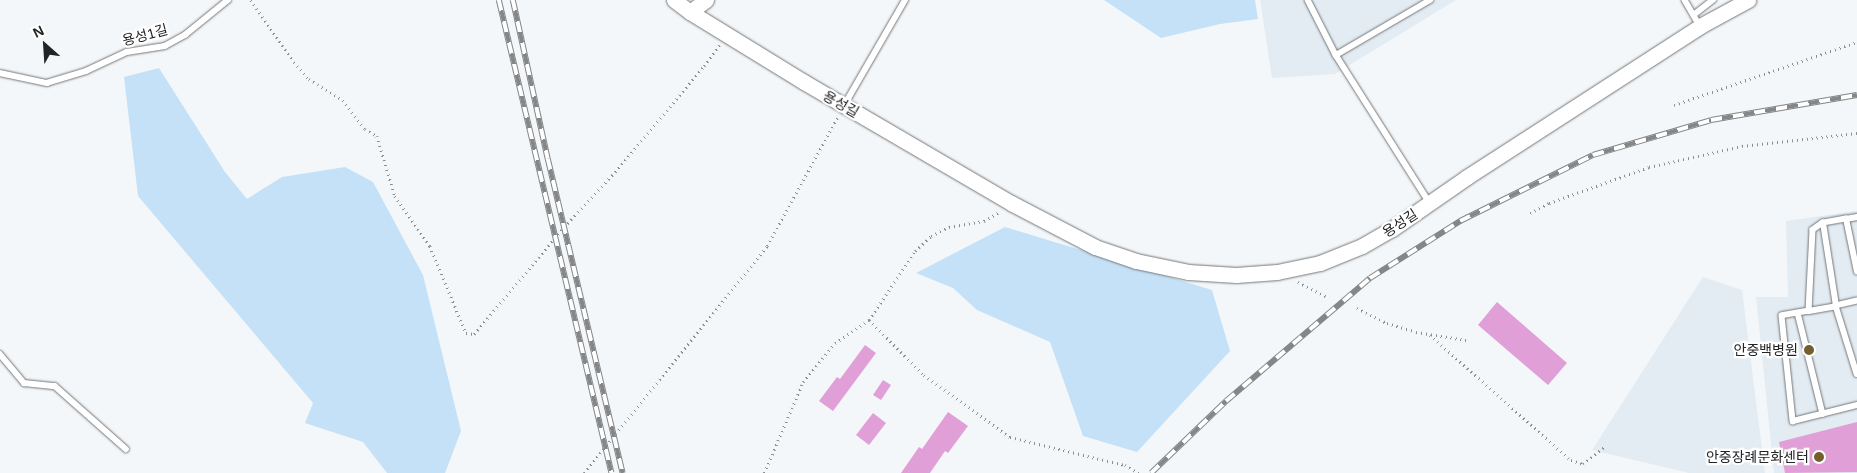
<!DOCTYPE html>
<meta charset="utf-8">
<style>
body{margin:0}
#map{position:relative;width:1857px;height:473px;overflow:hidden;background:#f4f7f9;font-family:Helvetica,"Noto Sans KR",sans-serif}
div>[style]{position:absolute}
.built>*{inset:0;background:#e3ecf3}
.green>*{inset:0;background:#c4e1f8}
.building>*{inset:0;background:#e19fd8}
.path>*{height:2.5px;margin-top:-1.25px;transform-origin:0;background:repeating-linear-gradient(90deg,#8c8e8f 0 1px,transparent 0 5px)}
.roads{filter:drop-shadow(0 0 1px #747678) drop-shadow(0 0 1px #747678)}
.lane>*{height:5.5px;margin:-2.75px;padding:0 2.75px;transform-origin:2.75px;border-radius:2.75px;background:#fff}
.secondary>*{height:15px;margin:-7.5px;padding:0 7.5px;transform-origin:7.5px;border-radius:7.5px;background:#fff}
.rail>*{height:5.5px;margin-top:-2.75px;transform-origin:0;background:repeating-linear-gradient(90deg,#fff 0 11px,#848687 0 22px);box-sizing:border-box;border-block:1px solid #848687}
.dots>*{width:14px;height:14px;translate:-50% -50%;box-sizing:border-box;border:2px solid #fff;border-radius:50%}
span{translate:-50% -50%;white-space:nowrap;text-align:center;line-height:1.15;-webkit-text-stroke:4.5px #fff;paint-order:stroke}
.street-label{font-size:14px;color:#222324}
.poi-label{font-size:14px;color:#222324}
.right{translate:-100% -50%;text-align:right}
.north{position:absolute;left:20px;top:20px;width:50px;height:50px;-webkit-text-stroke:4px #fff;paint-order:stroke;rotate:334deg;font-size:14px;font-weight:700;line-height:20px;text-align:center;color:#222324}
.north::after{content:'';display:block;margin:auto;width:18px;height:22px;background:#222324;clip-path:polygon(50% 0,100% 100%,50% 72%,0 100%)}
</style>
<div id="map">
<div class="built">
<i style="clip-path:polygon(1260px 0,1456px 0,1335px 74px,1272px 78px)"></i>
<i style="clip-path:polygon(1857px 211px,1857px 473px,1774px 473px,1756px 297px,1788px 297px,1786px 221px)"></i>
<i style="clip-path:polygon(1703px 277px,1742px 290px,1765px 473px,1689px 473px,1592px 450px)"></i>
</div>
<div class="green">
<i style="clip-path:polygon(1104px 0,1255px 0,1258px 19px,1220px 24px,1161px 38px)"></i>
<i style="clip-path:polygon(159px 68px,225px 172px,247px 199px,282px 177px,345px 167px,373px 182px,423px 275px,461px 431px,445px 473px,387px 473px,363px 442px,305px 423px,313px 403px,138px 196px,124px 77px)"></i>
<i style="clip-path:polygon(1005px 227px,1212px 290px,1230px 351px,1137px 452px,1083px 436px,1050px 342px,977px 310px,953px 288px,916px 273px)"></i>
</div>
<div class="building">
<i style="clip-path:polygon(1497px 302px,1567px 363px,1548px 385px,1478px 325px)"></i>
<i style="clip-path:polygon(865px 345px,876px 353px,833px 411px,819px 401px,837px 377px,840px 379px)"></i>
<i style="clip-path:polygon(883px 380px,891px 385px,881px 400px,873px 395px)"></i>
<i style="clip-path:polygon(948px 412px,968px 426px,948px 453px,945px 451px,930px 473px,901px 473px,919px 447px,922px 449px)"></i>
<i style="clip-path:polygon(873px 413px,886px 423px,869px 445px,856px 435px)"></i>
<i style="clip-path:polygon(1857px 422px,1857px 472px,1785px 473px,1779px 442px)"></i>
</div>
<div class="path">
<i style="left:251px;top:0;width:75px;rotate:55.3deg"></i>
<i style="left:294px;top:62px;width:23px;rotate:49deg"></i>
<i style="left:309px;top:79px;width:40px;rotate:32deg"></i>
<i style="left:343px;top:100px;width:36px;rotate:53deg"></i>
<i style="left:365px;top:129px;width:14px;rotate:30deg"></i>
<i style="left:377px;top:136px;width:63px;rotate:73.3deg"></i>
<i style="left:395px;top:196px;width:61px;rotate:55deg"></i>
<i style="left:430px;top:246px;width:94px;rotate:67.5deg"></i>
<i style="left:466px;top:333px;width:8px;rotate:7deg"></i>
<i style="left:474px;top:334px;width:140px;rotate:-49.9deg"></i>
<i style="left:564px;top:227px;width:75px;rotate:-47.2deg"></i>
<i style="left:615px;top:172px;width:138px;rotate:-50deg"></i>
<i style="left:704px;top:66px;width:26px;rotate:-54deg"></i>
<i style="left:1674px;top:105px;width:194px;rotate:-19deg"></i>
<i style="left:1530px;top:213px;width:21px;rotate:-28deg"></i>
<i style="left:1549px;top:203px;width:106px;rotate:-19.8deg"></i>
<i style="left:1649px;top:167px;width:95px;rotate:-12.7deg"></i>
<i style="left:1742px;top:146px;width:116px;rotate:-6.4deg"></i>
<i style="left:1298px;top:282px;width:31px;rotate:27deg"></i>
<i style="left:1357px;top:308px;width:34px;rotate:27deg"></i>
<i style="left:1387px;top:323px;width:30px;rotate:17deg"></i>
<i style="left:1416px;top:332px;width:51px;rotate:9.1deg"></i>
<i style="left:869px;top:320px;width:83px;rotate:-56.3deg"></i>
<i style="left:915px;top:251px;width:22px;rotate:-43deg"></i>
<i style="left:931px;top:236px;width:20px;rotate:-27deg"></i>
<i style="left:949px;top:227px;width:36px;rotate:-10deg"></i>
<i style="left:984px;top:221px;width:17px;rotate:-31deg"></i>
<i style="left:1430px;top:335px;width:188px;rotate:41.6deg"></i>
<i style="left:1571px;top:460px;width:13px;rotate:18deg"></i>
<i style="left:1583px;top:464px;width:27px;rotate:-39deg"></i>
<i style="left:584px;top:473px;width:292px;rotate:-51.1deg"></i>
<i style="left:767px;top:246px;width:146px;rotate:-61.3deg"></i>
<i style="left:764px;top:473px;width:99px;rotate:-66.8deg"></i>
<i style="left:803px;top:382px;width:50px;rotate:-50.6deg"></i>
<i style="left:835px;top:343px;width:41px;rotate:-34.1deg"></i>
<i style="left:869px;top:320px;width:78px;rotate:45deg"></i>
<i style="left:924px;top:375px;width:106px;rotate:35.8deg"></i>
<i style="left:1010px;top:437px;width:118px;rotate:13.7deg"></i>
<i style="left:1125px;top:465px;width:16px;rotate:30deg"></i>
</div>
<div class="roads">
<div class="lane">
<i style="left:1308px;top:0;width:62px;rotate:63deg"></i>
<i style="left:1336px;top:55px;width:175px;rotate:57.6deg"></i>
<i style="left:1685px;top:0;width:30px;rotate:60deg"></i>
<i style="left:1695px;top:14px;width:23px;rotate:-38deg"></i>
<i style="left:1336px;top:55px;width:109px;rotate:-30.3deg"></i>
<i style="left:0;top:73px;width:48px;rotate:12deg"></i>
<i style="left:47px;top:83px;width:41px;rotate:-17.1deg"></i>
<i style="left:86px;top:71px;width:45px;rotate:-24.9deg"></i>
<i style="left:127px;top:52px;width:38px;rotate:-9deg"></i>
<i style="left:165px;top:46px;width:23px;rotate:-29deg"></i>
<i style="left:185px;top:35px;width:55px;rotate:-39.1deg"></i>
<i style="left:845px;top:104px;width:120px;rotate:-60deg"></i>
<i style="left:1846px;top:219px;width:11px;rotate:-10deg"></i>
<i style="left:1857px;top:272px;width:54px;rotate:-101.7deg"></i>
<i style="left:1846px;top:219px;width:23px;rotate:170deg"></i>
<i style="left:1823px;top:223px;width:12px;rotate:145deg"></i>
<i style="left:1813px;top:230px;width:81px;rotate:92.8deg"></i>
<i style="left:1809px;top:311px;width:27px;rotate:170deg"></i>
<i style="left:1782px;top:316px;width:106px;rotate:84deg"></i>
<i style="left:1793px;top:421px;width:66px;rotate:-14deg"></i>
<i style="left:1857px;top:301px;width:22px;rotate:167deg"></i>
<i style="left:1836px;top:306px;width:71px;rotate:72.8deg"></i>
<i style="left:1809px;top:311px;width:27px;rotate:-10deg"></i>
<i style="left:1836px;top:306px;width:84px;rotate:-98.9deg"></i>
<i style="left:1798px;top:313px;width:104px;rotate:76.1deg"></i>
<i style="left:0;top:354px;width:38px;rotate:50deg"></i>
<i style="left:24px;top:383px;width:31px;rotate:6deg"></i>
<i style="left:55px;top:386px;width:95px;rotate:41.6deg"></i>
</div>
<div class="secondary">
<i style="left:674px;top:0;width:20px;rotate:37deg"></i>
<i style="left:690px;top:12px;width:134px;rotate:31.6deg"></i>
<i style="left:804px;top:82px;width:240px;rotate:30.3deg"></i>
<i style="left:1011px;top:203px;width:95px;rotate:27.6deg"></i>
<i style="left:1095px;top:247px;width:43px;rotate:18.9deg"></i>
<i style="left:1136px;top:261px;width:53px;rotate:11.9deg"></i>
<i style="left:1188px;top:272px;width:48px;rotate:3.6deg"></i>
<i style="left:1236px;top:275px;width:41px;rotate:-4.2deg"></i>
<i style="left:1277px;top:272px;width:44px;rotate:-11.8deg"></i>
<i style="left:1320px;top:263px;width:45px;rotate:-22deg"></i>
<i style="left:1362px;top:246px;width:34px;rotate:-30deg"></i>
<i style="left:1392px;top:229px;width:91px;rotate:-34.7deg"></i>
<i style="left:1467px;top:177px;width:278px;rotate:-32.9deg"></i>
<i style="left:1700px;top:26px;width:55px;rotate:-28.4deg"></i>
<i style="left:690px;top:12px;width:20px;rotate:-37deg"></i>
</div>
</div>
<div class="rail">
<i style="left:499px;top:0;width:486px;rotate:76.6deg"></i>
<i style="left:513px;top:0;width:163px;rotate:77.6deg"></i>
<i style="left:548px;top:159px;width:323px;rotate:76.6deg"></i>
<i style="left:1151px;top:473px;width:104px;rotate:-43.8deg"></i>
<i style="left:1226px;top:401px;width:189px;rotate:-40.5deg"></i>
<i style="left:1370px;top:278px;width:107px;rotate:-32.3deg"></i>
<i style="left:1460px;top:221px;width:148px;rotate:-26.4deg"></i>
<i style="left:1593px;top:155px;width:123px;rotate:-16.5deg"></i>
<i style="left:1711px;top:120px;width:148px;rotate:-9.7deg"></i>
</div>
<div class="dots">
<i style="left:1809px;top:350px;background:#735e2d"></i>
<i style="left:1819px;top:457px;background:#735e2d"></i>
</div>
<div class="street-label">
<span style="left:145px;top:35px;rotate:-15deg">용성1길</span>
<span style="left:841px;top:104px;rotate:30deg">용성길</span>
<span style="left:1400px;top:223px;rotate:-33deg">용성길</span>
</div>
<div class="poi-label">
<span class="right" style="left:1798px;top:350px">안중백병원</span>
<span class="right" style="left:1809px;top:457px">안중장례문화센터</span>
</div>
<div class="north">N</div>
</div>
